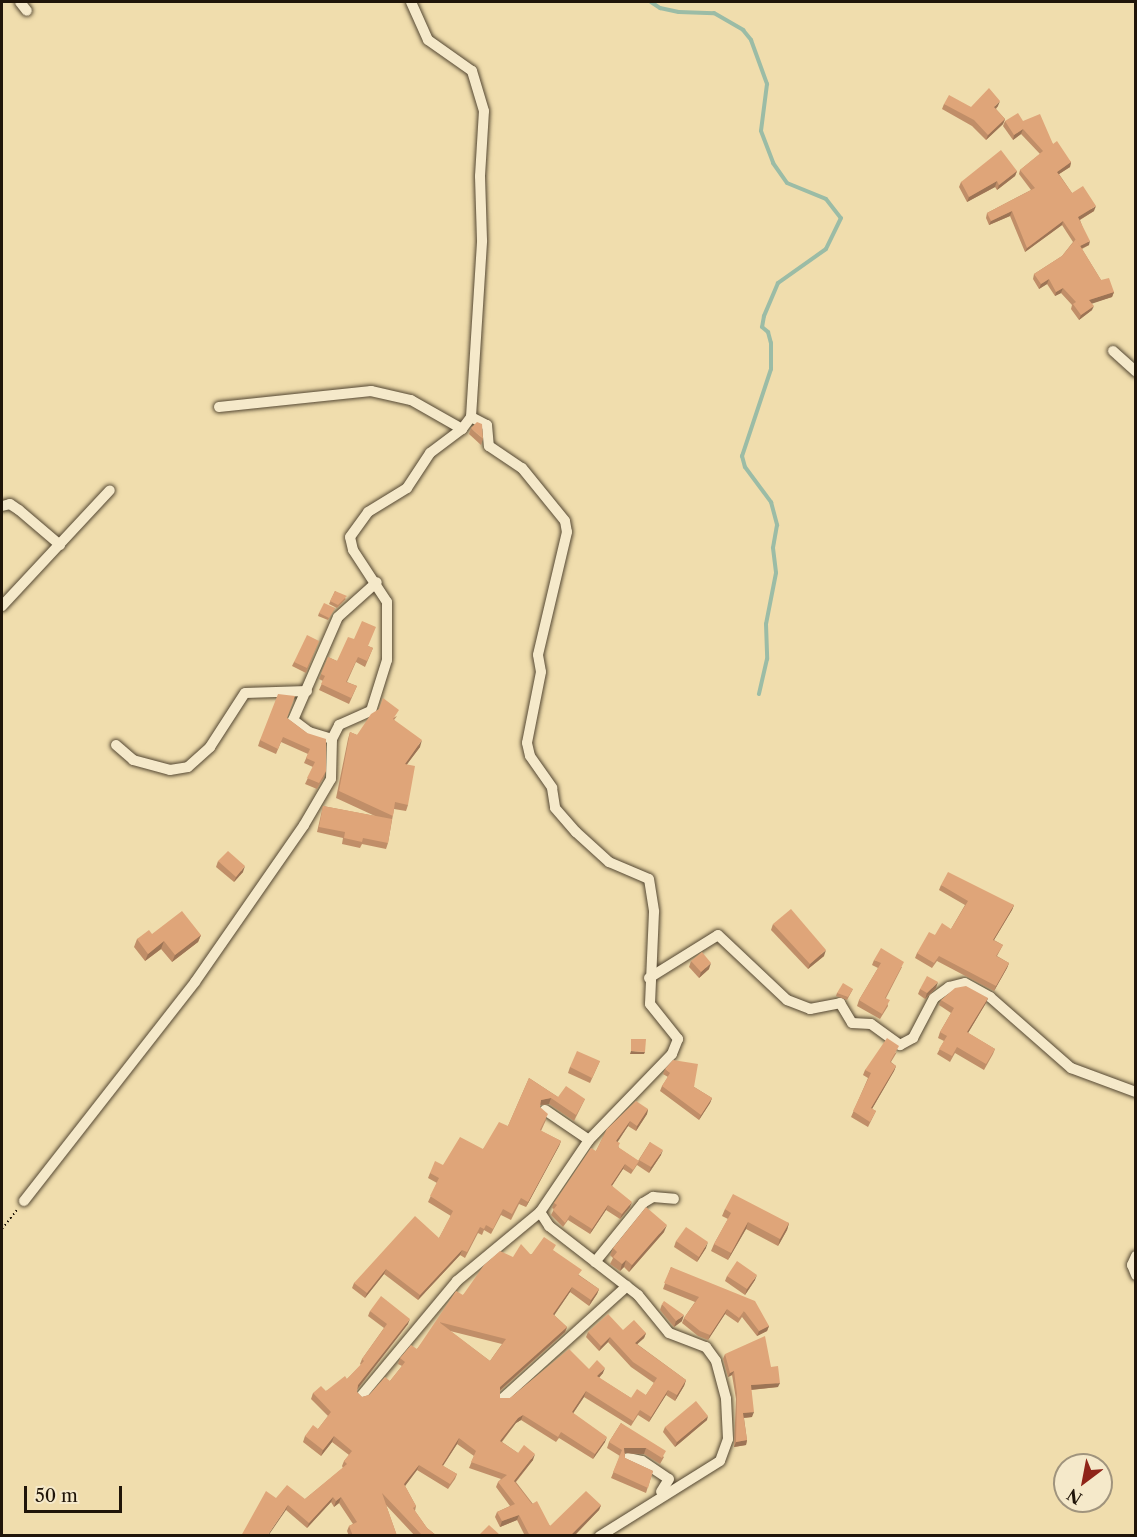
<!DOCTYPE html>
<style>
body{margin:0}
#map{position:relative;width:1137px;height:1537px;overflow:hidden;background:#f0ddad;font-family:"Libre Caslon Text",serif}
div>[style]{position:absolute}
.stream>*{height:4px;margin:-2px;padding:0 2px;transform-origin:2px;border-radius:2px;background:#9bbca6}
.path>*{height:2px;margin-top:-1px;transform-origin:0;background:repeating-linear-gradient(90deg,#201509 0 1.5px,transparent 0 4.5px)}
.roads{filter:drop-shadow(0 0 2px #544732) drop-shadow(0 0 2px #544732)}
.minor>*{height:10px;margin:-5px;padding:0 5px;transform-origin:5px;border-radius:5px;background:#f5e9ca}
.wall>*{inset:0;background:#c08e68}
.shaded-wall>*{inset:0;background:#9c7455}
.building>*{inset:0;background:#dfa579}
span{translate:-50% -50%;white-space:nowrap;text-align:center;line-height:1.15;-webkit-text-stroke:4.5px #f5e9ca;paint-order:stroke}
.frame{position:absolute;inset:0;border:3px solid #201509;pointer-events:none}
.north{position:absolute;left:1053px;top:1453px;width:60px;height:60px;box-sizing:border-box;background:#f5e9ca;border:2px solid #a0947d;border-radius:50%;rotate:212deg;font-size:16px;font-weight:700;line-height:24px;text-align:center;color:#201509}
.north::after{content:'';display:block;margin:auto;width:21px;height:27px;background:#8f2418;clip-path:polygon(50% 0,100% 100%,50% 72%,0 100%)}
.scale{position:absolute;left:24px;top:1486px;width:98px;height:27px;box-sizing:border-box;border:3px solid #201509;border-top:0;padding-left:8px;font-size:18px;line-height:21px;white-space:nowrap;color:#201509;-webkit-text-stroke:4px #f5e9ca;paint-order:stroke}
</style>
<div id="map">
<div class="stream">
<i style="left:651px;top:2px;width:11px;rotate:34deg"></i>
<i style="left:660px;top:8px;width:19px;rotate:12deg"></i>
<i style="left:679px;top:12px;width:35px;rotate:2deg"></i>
<i style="left:714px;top:13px;width:34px;rotate:30deg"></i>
<i style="left:743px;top:30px;width:13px;rotate:51deg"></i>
<i style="left:751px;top:40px;width:47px;rotate:70deg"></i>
<i style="left:767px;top:84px;width:47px;rotate:97.3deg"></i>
<i style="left:761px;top:131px;width:34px;rotate:69deg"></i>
<i style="left:773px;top:163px;width:24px;rotate:55deg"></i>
<i style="left:787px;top:183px;width:42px;rotate:22.3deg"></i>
<i style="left:826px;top:199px;width:24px;rotate:52deg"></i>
<i style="left:841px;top:218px;width:34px;rotate:116deg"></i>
<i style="left:826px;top:249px;width:59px;rotate:144.7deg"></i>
<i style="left:778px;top:283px;width:36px;rotate:113deg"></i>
<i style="left:764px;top:316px;width:11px;rotate:100deg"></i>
<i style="left:762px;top:327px;width:8px;rotate:40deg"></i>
<i style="left:768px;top:332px;width:11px;rotate:75deg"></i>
<i style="left:771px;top:343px;width:26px;rotate:90deg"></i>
<i style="left:771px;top:369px;width:92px;rotate:108.4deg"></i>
<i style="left:742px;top:456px;width:11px;rotate:75deg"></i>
<i style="left:745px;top:467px;width:44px;rotate:53.4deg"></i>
<i style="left:771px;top:502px;width:24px;rotate:75deg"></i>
<i style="left:777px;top:525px;width:23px;rotate:100deg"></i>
<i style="left:773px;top:548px;width:25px;rotate:83deg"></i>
<i style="left:776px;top:573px;width:52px;rotate:101.1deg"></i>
<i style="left:766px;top:624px;width:35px;rotate:88deg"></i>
<i style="left:767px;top:659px;width:36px;rotate:103deg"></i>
</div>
<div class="path">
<i style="left:2px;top:1229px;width:24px;rotate:-52deg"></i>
</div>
<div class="roads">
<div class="minor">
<i style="left:20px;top:2px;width:11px;rotate:52deg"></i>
<i style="left:1113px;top:351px;width:31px;rotate:42deg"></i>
<i style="left:219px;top:407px;width:153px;rotate:-6deg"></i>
<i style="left:371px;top:391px;width:41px;rotate:12.7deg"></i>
<i style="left:411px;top:400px;width:59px;rotate:29.6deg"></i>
<i style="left:471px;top:417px;width:18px;rotate:27deg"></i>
<i style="left:487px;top:425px;width:21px;rotate:85deg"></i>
<i style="left:489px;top:446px;width:40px;rotate:34deg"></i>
<i style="left:522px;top:468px;width:68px;rotate:50.9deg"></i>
<i style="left:565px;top:521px;width:11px;rotate:80deg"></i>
<i style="left:567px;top:532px;width:126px;rotate:103.3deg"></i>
<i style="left:538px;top:655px;width:17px;rotate:80deg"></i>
<i style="left:541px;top:672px;width:72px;rotate:101.2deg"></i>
<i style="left:527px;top:743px;width:13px;rotate:77deg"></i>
<i style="left:530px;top:756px;width:39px;rotate:55deg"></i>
<i style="left:552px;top:788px;width:20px;rotate:81deg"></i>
<i style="left:555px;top:808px;width:32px;rotate:49deg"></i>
<i style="left:576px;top:832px;width:45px;rotate:42.3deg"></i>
<i style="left:609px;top:862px;width:43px;rotate:23deg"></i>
<i style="left:649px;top:879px;width:33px;rotate:81deg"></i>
<i style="left:654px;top:912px;width:92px;rotate:92.5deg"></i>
<i style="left:650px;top:1004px;width:45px;rotate:51.3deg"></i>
<i style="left:678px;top:1039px;width:16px;rotate:112deg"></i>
<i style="left:672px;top:1054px;width:120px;rotate:134deg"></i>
<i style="left:589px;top:1140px;width:87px;rotate:124.2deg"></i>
<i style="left:540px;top:1212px;width:17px;rotate:57deg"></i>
<i style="left:549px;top:1226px;width:113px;rotate:37.8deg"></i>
<i style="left:638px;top:1295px;width:49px;rotate:50.8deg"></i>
<i style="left:669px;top:1333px;width:40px;rotate:21deg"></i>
<i style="left:706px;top:1347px;width:17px;rotate:54deg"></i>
<i style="left:716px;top:1361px;width:39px;rotate:75deg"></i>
<i style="left:726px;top:1399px;width:40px;rotate:87.1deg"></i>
<i style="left:728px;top:1439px;width:23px;rotate:110deg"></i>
<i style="left:720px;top:1461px;width:142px;rotate:148deg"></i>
<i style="left:2px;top:506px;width:8px;rotate:-14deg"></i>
<i style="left:10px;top:504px;width:11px;rotate:34deg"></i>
<i style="left:19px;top:510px;width:54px;rotate:40.5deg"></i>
<i style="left:2px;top:606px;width:158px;rotate:-47deg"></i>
<i style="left:332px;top:739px;width:24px;rotate:-163deg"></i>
<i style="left:309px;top:732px;width:20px;rotate:-143deg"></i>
<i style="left:293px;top:720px;width:112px;rotate:-66.4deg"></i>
<i style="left:338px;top:617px;width:52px;rotate:-41.9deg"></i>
<i style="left:116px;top:745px;width:23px;rotate:41deg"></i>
<i style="left:133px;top:760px;width:38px;rotate:15deg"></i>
<i style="left:170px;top:770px;width:18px;rotate:-9deg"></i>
<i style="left:188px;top:767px;width:30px;rotate:-42deg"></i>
<i style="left:210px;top:747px;width:64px;rotate:-57.1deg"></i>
<i style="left:245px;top:693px;width:62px;rotate:-1.8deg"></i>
<i style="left:649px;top:978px;width:81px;rotate:-31.9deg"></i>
<i style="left:718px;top:935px;width:95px;rotate:43.3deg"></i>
<i style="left:787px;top:1000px;width:25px;rotate:21deg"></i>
<i style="left:810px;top:1009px;width:31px;rotate:-11deg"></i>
<i style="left:840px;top:1003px;width:23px;rotate:59deg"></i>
<i style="left:852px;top:1023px;width:19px;rotate:3deg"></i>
<i style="left:871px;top:1024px;width:36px;rotate:36deg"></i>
<i style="left:900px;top:1045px;width:15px;rotate:-28deg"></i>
<i style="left:913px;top:1038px;width:45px;rotate:-62.3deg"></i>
<i style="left:934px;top:998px;width:19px;rotate:-36deg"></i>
<i style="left:949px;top:987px;width:16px;rotate:-14deg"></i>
<i style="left:965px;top:983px;width:29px;rotate:29deg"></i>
<i style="left:990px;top:997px;width:108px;rotate:41.2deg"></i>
<i style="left:1071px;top:1068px;width:69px;rotate:20.3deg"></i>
<i style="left:545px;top:1110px;width:53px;rotate:34.3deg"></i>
<i style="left:24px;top:1201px;width:278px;rotate:-52deg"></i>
<i style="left:195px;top:982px;width:191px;rotate:-55.2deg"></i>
<i style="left:304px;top:825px;width:53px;rotate:-59.6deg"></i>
<i style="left:331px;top:779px;width:40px;rotate:-88.6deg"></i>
<i style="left:332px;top:739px;width:16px;rotate:-63deg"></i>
<i style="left:339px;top:725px;width:35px;rotate:-24deg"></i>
<i style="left:371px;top:711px;width:53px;rotate:-72.6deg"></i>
<i style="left:387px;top:660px;width:58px;rotate:-90deg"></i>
<i style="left:387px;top:602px;width:62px;rotate:-123.2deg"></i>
<i style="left:353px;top:550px;width:13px;rotate:-103deg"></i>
<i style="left:350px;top:537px;width:31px;rotate:-54deg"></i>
<i style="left:368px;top:512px;width:46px;rotate:-31.6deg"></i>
<i style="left:407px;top:488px;width:42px;rotate:-56.7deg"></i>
<i style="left:430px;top:453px;width:40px;rotate:-37deg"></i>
<i style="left:462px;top:429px;width:15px;rotate:-53deg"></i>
<i style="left:471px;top:417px;width:177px;rotate:-86.4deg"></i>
<i style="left:482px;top:240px;width:64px;rotate:-91.8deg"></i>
<i style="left:480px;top:176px;width:65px;rotate:-86.5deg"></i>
<i style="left:484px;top:111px;width:42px;rotate:-106.7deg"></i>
<i style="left:472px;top:71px;width:54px;rotate:-144.8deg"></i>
<i style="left:428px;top:40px;width:42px;rotate:-114.1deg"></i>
<i style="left:1136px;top:1256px;width:10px;rotate:114deg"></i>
<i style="left:1132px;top:1265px;width:11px;rotate:68deg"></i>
<i style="left:595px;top:1262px;width:76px;rotate:-50.9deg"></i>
<i style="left:643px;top:1203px;width:12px;rotate:-31deg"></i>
<i style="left:653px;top:1197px;width:21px;rotate:5deg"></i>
<i style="left:362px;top:1395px;width:148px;rotate:-50.2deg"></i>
<i style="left:457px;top:1281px;width:108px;rotate:-39.7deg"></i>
<i style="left:503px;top:1398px;width:167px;rotate:-42.1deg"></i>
<i style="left:628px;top:1458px;width:14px;rotate:12deg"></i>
<i style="left:642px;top:1461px;width:32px;rotate:34deg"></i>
<i style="left:669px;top:1479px;width:15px;rotate:122deg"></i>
</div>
</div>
<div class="wall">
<i style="clip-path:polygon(944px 104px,971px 107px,998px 106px,996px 109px,1005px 119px,1003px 124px,986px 140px,972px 126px,942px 109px)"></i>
<i style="clip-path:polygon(1005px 121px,1023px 121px,1053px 144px,1071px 162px,1070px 167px,1059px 174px,1072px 193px,1094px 211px,1080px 220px,1089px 245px,1082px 249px,1101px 280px,1114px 292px,1112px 297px,1092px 303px,1092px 310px,1079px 320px,1071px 309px,1072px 305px,1061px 293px,1055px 296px,1047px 284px,1039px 289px,1033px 279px,1034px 274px,1062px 256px,1073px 242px,1062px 225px,1025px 252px,1010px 216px,989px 225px,986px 218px,987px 213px,1031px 190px,1019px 174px,1020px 170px,1040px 154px,1021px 134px,1013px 140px,1003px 126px)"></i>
<i style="clip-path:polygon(1017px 171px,1015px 176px,997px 190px,995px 187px,967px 202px,959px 187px,961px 182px)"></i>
<i style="clip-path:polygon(471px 428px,483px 439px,481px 445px,469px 434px)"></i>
<i style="clip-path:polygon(335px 591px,346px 599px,337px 608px,329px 604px)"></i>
<i style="clip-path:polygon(335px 608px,328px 620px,318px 616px,319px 613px)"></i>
<i style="clip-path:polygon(319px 641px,306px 673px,292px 666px,294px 662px)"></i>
<i style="clip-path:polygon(368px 646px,373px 648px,365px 667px,356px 662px,347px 682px,357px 686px,349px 704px,319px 690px,323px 681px,319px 679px,328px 657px,337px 661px)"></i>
<i style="clip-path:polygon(397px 716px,394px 720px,420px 747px,407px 764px,408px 805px,406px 811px,394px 809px,388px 843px,386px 849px,362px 844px,360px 848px,342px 844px,343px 838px,317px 832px,323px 806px,375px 816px,336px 798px,348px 739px,350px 732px,357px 735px)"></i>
<i style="clip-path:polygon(287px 718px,307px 733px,326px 771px,324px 777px,317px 789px,305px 784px,313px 767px,304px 763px,308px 754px,281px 742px,276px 754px,258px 746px,260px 740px)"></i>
<i style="clip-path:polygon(218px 861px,243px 872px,234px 882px,216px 867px)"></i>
<i style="clip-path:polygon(941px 885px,1014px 905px,1012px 910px,994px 940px,1003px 945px,997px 956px,1009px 963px,1007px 968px,994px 991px,937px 961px,932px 968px,915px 958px,917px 953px,935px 935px,951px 929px,965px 905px,939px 890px)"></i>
<i style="clip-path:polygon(773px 924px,824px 956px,808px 969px,771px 930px)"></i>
<i style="clip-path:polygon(152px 934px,201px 935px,198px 942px,172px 962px,161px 949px,145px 961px,134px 947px,137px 939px)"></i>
<i style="clip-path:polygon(874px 960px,902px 967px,886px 998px,888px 1006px,880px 1019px,857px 1006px,859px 1000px,878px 968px,872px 965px)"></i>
<i style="clip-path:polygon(691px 961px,709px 969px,699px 978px,689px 967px)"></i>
<i style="clip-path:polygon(936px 988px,925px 999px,918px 994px,920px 989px)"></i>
<i style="clip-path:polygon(853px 989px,847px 1000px,836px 996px,837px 993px)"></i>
<i style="clip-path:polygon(988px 998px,986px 1003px,968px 1033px,995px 1049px,993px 1054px,984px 1070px,955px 1053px,950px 1062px,937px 1054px,944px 1041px,938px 1038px,940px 1032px,951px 1013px,939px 1005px,941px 1000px)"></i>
<i style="clip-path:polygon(897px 1052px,891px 1062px,896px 1066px,894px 1071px,872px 1109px,876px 1111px,868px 1127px,851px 1117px,868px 1078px,863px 1075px,865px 1070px)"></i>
<i style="clip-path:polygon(600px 1061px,590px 1083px,568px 1073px,570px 1067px)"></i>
<i style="clip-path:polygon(665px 1069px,712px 1098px,710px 1103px,699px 1120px,660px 1091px,662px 1086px,668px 1077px,663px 1074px)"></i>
<i style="clip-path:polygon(529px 1078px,558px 1097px,585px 1099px,574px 1121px,549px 1104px,540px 1105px,540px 1107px,546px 1120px,541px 1131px,561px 1141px,559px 1146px,526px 1207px,519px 1204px,511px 1220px,501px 1215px,491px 1234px,484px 1230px,482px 1235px,478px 1233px,465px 1258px,460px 1255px,418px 1300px,384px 1274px,365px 1298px,352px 1288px,354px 1283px,439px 1238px,451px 1216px,428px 1202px,437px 1183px,428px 1178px,430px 1173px,443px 1165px,483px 1149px,508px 1126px)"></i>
<i style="clip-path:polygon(648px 1109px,647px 1114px,636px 1131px,628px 1126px,617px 1142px,619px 1148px,638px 1161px,650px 1142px,661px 1155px,649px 1173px,637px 1165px,631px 1174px,623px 1169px,612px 1186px,630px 1207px,620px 1219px,606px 1210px,590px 1234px,568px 1220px,563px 1227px,551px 1215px,554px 1209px,552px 1208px,554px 1203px,596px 1151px,607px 1129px)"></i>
<i style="clip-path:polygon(725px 1209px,789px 1223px,787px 1230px,778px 1246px,746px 1229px,728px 1260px,711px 1251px,714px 1244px,728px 1219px,722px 1216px)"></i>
<i style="clip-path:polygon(664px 1232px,629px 1272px,624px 1267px,620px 1271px,610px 1264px,613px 1258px,610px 1255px,613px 1248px)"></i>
<i style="clip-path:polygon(676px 1241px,706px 1248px,697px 1262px,674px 1247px)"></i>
<i style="clip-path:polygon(evenodd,554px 1251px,579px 1275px,599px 1289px,597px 1294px,589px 1306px,570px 1292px,554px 1315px,567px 1327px,565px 1332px,500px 1391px,500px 1398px,510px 1398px,589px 1369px,603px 1373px,599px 1378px,631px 1398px,646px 1395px,654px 1383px,631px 1367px,608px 1342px,599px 1351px,586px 1337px,588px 1332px,623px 1330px,646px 1333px,644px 1338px,637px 1344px,686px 1380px,684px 1386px,675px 1401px,666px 1395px,649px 1422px,638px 1415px,631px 1426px,584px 1397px,573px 1413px,605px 1442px,593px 1459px,559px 1438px,556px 1442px,521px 1420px,516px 1423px,502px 1442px,518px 1453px,533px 1460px,516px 1482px,550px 1526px,601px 1505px,599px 1510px,574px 1536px,525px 1536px,517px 1520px,500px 1527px,495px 1517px,497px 1512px,510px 1506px,496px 1487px,498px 1482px,501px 1479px,469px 1468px,474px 1456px,457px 1444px,443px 1466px,457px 1474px,455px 1479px,448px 1489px,417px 1470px,405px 1486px,416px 1506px,415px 1511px,427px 1528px,437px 1536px,415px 1536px,386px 1505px,397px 1536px,349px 1536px,347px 1531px,349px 1526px,353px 1524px,339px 1503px,334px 1507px,331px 1502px,307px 1528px,286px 1510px,276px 1498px,305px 1499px,343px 1468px,342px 1466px,344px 1461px,349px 1455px,332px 1442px,321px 1456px,303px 1442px,305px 1436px,318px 1429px,328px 1416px,311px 1399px,313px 1393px,326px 1391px,347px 1379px,361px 1365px,360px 1364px,362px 1359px,384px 1328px,368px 1316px,370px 1311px,408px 1324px,357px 1389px,357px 1392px,362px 1397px,369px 1395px,390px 1381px,402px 1366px,398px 1364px,400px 1358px,417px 1349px,463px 1295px,513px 1257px,554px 1251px,450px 1331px,502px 1344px,490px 1361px,450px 1331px)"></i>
<i style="clip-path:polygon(671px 1267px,769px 1326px,767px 1331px,757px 1336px,742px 1317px,738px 1323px,725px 1314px,708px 1340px,698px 1336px,682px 1323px,684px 1318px,695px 1302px,663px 1289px)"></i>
<i style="clip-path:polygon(727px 1276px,755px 1280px,745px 1295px,725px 1281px)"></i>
<i style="clip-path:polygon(662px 1304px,682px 1321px,674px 1327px,660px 1310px)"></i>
<i style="clip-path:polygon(725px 1354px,771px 1367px,778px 1387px,751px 1390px,752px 1417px,744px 1418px,747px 1440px,746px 1445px,734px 1447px,736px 1399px,732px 1375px,728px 1377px,723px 1359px)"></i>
<i style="clip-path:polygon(707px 1420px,675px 1447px,663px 1432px,665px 1427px)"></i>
<i style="clip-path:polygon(621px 1423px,664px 1457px,660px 1464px,644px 1454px,625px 1453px,625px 1458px,653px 1471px,646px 1493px,611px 1478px,620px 1456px,607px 1448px,609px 1442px)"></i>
</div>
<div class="shaded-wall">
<i style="clip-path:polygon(1000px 101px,998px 106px,992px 112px,994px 107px)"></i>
<i style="clip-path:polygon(1005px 119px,1003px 124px,986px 140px,988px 135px)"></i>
<i style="clip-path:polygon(1023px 129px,1021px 134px,1013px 140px,1014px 135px)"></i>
<i style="clip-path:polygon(1071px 162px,1070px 167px,1056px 176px,1057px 172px)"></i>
<i style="clip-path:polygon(1017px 171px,1015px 176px,997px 190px,999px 185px)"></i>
<i style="clip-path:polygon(997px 181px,995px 187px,967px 202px,969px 197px)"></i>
<i style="clip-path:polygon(1096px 206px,1094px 211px,1076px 222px,1078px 217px)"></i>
<i style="clip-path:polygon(1012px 211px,1010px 216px,989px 225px,991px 221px)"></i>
<i style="clip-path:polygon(1063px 221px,1062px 225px,1025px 252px,1027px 248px)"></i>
<i style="clip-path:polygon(1090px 241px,1089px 245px,1078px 250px,1080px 246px)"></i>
<i style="clip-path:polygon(1049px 279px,1047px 284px,1039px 289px,1041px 284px)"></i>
<i style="clip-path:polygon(1063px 288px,1061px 293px,1055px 296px,1056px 292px)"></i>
<i style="clip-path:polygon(1114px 292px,1112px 297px,1088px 305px,1089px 300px)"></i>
<i style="clip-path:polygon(1094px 306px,1092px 310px,1079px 320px,1081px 315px)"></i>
<i style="clip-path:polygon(422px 740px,420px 747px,402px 771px,405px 764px)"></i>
<i style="clip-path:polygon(245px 866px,243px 872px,234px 882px,236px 877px)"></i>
<i style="clip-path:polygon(1014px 905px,1012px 910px,991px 945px,993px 940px)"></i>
<i style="clip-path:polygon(201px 935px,198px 942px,172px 962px,175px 955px)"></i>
<i style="clip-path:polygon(164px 941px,161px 949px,145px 961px,148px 954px)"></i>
<i style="clip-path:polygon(826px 950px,824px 956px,808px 969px,810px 964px)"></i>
<i style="clip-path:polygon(711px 963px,709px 969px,699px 978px,701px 972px)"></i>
<i style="clip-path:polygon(1009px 963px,1007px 968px,994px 991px,996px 986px)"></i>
<i style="clip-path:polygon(938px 982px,936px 988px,925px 999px,927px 993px)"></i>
<i style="clip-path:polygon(988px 998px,986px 1003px,965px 1038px,967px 1032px)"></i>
<i style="clip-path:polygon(631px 1051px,645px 1052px,644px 1054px,630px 1054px)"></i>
<i style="clip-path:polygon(896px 1066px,894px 1071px,869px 1114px,871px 1108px)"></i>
<i style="clip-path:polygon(551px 1098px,549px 1104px,539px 1105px,541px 1100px)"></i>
<i style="clip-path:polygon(712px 1098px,710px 1103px,699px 1120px,701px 1115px)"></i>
<i style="clip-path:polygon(648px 1109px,647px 1114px,636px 1131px,637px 1126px)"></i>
<i style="clip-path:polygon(630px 1121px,628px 1126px,615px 1146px,616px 1141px)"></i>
<i style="clip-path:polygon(561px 1141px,559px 1146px,526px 1207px,528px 1202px)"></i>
<i style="clip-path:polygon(663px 1150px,661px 1155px,649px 1173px,651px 1167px)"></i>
<i style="clip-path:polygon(625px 1164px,623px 1169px,609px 1190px,611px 1185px)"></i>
<i style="clip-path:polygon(632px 1202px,630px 1207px,620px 1219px,622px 1214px)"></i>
<i style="clip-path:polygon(608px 1205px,606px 1210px,590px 1234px,592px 1229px)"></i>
<i style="clip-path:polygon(748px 1222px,746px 1229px,728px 1260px,731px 1253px)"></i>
<i style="clip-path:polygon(789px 1223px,787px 1230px,778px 1246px,780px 1239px)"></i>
<i style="clip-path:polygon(667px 1225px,664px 1232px,629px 1272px,632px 1265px)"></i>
<i style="clip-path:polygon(708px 1242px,706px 1248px,697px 1262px,699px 1257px)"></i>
<i style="clip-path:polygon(462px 1250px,460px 1255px,418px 1300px,420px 1295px)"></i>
<i style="clip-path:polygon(626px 1260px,624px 1267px,620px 1271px,622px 1264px)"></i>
<i style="clip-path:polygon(386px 1269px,384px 1274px,365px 1298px,367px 1293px)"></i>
<i style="clip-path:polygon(757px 1275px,755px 1280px,745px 1295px,747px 1289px)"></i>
<i style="clip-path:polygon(572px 1287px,570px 1292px,551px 1320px,553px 1314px)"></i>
<i style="clip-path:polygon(599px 1289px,597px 1294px,589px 1306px,591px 1300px)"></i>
<i style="clip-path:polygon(727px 1309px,725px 1314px,708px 1340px,710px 1335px)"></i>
<i style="clip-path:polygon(684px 1315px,682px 1321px,674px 1327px,676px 1321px)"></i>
<i style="clip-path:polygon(410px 1319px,408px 1324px,356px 1391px,358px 1385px)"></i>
<i style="clip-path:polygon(769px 1326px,767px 1331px,757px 1336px,759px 1331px)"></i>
<i style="clip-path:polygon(567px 1327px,565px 1332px,498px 1392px,500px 1387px)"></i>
<i style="clip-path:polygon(646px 1333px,644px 1338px,633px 1348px,635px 1343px)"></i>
<i style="clip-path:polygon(610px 1337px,608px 1342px,599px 1351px,601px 1346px)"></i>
<i style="clip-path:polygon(605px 1368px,603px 1373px,595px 1382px,597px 1376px)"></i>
<i style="clip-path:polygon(734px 1371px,732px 1375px,728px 1377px,730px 1373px)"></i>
<i style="clip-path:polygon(686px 1380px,684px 1386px,675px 1401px,677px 1395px)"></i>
<i style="clip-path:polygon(780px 1383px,778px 1387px,749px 1390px,751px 1385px)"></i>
<i style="clip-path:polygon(668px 1390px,666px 1395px,649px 1422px,651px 1417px)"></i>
<i style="clip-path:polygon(586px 1391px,584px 1397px,570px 1418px,572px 1412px)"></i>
<i style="clip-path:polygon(754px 1412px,752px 1417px,742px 1418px,743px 1413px)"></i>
<i style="clip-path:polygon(523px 1415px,521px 1420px,516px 1423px,498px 1446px,500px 1441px,518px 1418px)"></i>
<i style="clip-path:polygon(708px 1416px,707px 1420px,675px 1447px,677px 1442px)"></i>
<i style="clip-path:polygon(334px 1436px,332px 1442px,321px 1456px,323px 1450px)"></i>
<i style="clip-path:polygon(607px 1437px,605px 1442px,593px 1459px,595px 1454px)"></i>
<i style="clip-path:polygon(459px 1438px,457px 1444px,440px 1470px,442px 1465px)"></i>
<i style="clip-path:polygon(747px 1440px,746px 1445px,734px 1447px,736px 1442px)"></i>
<i style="clip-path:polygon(624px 1448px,646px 1448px,644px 1454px,622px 1453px)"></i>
<i style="clip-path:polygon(535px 1454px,533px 1460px,512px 1486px,514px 1481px)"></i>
<i style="clip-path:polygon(419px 1465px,417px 1470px,402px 1490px,404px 1484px)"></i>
<i style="clip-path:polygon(333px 1497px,331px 1502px,307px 1528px,309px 1523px)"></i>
<i style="clip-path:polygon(341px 1497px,339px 1503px,334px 1507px,336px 1501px)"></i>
<i style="clip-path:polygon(288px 1505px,286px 1510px,268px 1536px,267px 1536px)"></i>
<i style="clip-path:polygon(601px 1505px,599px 1510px,574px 1536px,570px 1536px)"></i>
<i style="clip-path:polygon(519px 1515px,517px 1520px,500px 1527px,502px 1521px)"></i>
</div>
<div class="building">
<i style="clip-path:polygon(989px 88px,1000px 101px,994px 107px,1005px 119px,988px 135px,974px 120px,944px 104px,949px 95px,971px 107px)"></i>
<i style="clip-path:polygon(1018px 113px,1023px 121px,1040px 114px,1053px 144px,1057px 141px,1071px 162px,1057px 172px,1072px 193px,1083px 186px,1096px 206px,1078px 217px,1090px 241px,1080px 246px,1063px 221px,1027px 248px,1012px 211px,991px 221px,987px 213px,1035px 188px,1020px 170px,1043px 151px,1023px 129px,1014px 135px,1005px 121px)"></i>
<i style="clip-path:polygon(1001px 150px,1017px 171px,999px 185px,997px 181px,969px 197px,961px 182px)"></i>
<i style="clip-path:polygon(1076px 239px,1101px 280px,1109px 278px,1114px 292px,1089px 300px,1094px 306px,1081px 315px,1073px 304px,1076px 302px,1063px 288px,1056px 292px,1049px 279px,1041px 284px,1034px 274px,1062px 256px)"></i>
<i style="clip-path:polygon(477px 422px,482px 424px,483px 439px,471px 428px)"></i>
<i style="clip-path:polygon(335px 591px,347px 596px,338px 605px,330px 601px)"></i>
<i style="clip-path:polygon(324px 603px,335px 608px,329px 618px,319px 613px)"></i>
<i style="clip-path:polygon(362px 621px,376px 627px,368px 646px,373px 648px,367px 661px,358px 657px,346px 682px,357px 686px,351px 698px,321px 684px,325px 676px,321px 674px,328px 657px,337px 661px,348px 637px,354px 639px)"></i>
<i style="clip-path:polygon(307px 635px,319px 641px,307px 668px,294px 662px)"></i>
<i style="clip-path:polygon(278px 694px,295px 696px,287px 718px,307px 733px,326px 739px,326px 771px,319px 783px,307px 778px,315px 762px,306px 758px,310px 749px,283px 737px,278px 749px,260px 740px)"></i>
<i style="clip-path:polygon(383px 698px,399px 710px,393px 719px,422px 740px,405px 764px,415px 766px,408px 805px,395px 802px,393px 816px,339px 791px,350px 732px,357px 735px,371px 714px,379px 709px)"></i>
<i style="clip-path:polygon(323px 806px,392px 819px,388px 843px,363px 838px,362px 842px,344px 838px,345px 832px,319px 827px)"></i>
<i style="clip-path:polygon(228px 851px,245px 866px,236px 877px,218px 861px)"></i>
<i style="clip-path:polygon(948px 872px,1014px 905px,993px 940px,1003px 945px,996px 956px,1009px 963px,996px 986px,939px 956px,934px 963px,917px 953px,929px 932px,935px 935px,942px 923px,951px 929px,968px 901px,941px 885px)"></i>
<i style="clip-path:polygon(791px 909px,826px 950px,810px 964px,773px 924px)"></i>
<i style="clip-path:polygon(182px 911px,201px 935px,175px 955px,164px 941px,148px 954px,137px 939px,149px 930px,152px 934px)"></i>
<i style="clip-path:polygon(881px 948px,904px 962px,885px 998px,890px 1000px,882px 1014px,859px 1000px,881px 963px,874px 960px)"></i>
<i style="clip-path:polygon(702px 952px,711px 963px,701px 972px,691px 961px)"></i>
<i style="clip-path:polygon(927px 976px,938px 982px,927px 993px,920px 989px)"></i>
<i style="clip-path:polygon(843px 983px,853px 989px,848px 997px,837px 993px)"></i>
<i style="clip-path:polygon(966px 986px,988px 998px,967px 1032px,995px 1049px,986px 1064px,957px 1047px,952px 1056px,939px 1049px,947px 1036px,940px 1032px,954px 1008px,941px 1000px,955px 988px)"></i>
<i style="clip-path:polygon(887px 1038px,899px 1046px,890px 1062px,896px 1066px,871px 1108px,876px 1111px,870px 1122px,853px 1111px,871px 1073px,865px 1070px)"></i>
<i style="clip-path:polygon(631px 1039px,646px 1039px,645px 1052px,631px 1051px)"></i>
<i style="clip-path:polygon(577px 1051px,600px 1061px,592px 1078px,570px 1067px)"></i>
<i style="clip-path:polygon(673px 1060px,698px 1064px,694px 1087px,712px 1098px,701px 1115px,662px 1086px,670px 1073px,665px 1069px)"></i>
<i style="clip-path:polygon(529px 1078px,558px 1097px,566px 1086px,585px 1099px,576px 1115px,551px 1098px,541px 1100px,540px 1107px,548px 1114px,540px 1130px,561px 1141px,528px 1202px,521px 1198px,512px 1214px,503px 1209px,493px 1229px,486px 1225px,484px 1229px,480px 1227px,467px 1252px,462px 1250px,420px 1295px,386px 1269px,367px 1293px,354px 1283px,415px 1216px,439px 1238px,453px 1211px,430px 1196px,439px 1178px,430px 1173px,435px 1161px,443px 1165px,460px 1137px,483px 1149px,499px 1122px,508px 1126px)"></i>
<i style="clip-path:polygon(636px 1101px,648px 1109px,637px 1126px,630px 1121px,616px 1141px,620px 1143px,618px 1147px,639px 1161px,633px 1170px,625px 1164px,611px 1185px,632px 1202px,622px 1214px,608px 1205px,592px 1229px,570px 1215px,565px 1223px,553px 1210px,557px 1205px,554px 1203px,591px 1148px,596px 1151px,607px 1129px)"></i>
<i style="clip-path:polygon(650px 1142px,663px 1150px,651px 1167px,639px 1160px)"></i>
<i style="clip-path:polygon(733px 1194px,789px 1223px,780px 1239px,748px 1222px,731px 1253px,714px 1244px,731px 1213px,725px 1209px)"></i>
<i style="clip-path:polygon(646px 1207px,667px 1225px,632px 1265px,626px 1260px,622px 1264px,613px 1257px,617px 1252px,613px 1248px)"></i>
<i style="clip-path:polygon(686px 1227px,708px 1242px,699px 1257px,676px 1241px)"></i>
<i style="clip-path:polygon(evenodd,544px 1237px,556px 1245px,553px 1250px,582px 1270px,578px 1275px,599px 1289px,591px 1300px,572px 1287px,553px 1314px,567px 1327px,500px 1387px,500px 1398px,510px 1398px,569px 1349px,589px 1369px,597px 1360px,605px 1368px,597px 1376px,631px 1398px,637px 1389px,646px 1395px,657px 1378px,633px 1362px,610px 1337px,601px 1346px,588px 1332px,608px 1314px,623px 1330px,634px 1320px,646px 1333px,635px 1343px,686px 1380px,677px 1395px,668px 1390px,651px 1417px,640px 1410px,633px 1421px,586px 1391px,572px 1412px,607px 1437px,595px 1454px,561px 1432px,558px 1437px,523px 1415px,518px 1418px,500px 1441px,518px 1453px,524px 1445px,535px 1454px,514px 1481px,532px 1504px,537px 1501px,550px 1526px,586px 1491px,601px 1505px,570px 1536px,530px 1536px,519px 1515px,502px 1521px,497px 1512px,515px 1504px,498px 1482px,507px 1475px,471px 1462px,476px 1451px,459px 1438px,442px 1465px,457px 1474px,450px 1484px,419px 1465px,404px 1484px,416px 1506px,413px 1508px,427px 1528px,437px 1536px,420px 1536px,421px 1534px,382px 1493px,397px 1536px,353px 1536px,349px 1526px,357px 1522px,341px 1497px,336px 1501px,333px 1497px,309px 1523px,288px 1505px,267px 1536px,241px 1536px,266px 1491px,276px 1498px,287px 1485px,305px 1499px,347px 1464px,344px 1461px,352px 1451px,334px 1436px,323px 1450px,305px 1436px,313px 1425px,318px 1429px,331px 1412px,313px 1393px,321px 1386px,326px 1391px,345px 1376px,347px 1379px,364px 1361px,362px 1359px,387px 1324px,370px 1311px,381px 1296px,410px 1319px,358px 1385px,357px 1392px,362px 1397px,369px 1395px,385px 1377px,390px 1381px,405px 1362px,400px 1358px,411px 1345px,417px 1349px,456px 1291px,463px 1295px,484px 1265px,500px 1251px,513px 1257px,521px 1244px,531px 1255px,544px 1237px,439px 1322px,506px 1339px,490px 1361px,439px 1322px)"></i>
<i style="clip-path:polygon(737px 1261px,757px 1275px,747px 1289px,727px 1276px)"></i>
<i style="clip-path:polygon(671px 1267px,755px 1301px,769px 1326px,759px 1331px,744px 1311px,739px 1318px,727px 1309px,710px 1335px,700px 1331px,684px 1318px,699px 1297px,664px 1283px)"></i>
<i style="clip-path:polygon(664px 1301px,684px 1315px,676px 1321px,662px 1304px)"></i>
<i style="clip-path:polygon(765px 1336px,771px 1367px,778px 1366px,780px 1383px,751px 1385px,754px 1412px,743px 1413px,747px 1440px,736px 1442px,737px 1394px,734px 1371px,730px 1373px,725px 1354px)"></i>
<i style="clip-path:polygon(696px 1401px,708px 1416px,677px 1442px,665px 1427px)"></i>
<i style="clip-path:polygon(621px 1423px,666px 1451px,662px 1458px,646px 1448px,624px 1448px,625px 1458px,653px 1471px,648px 1488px,613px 1472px,622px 1450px,609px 1442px)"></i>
<i style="clip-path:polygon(489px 1525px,500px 1535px,499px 1536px,478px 1536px)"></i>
</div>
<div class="frame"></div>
<div class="north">N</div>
<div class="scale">50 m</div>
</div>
